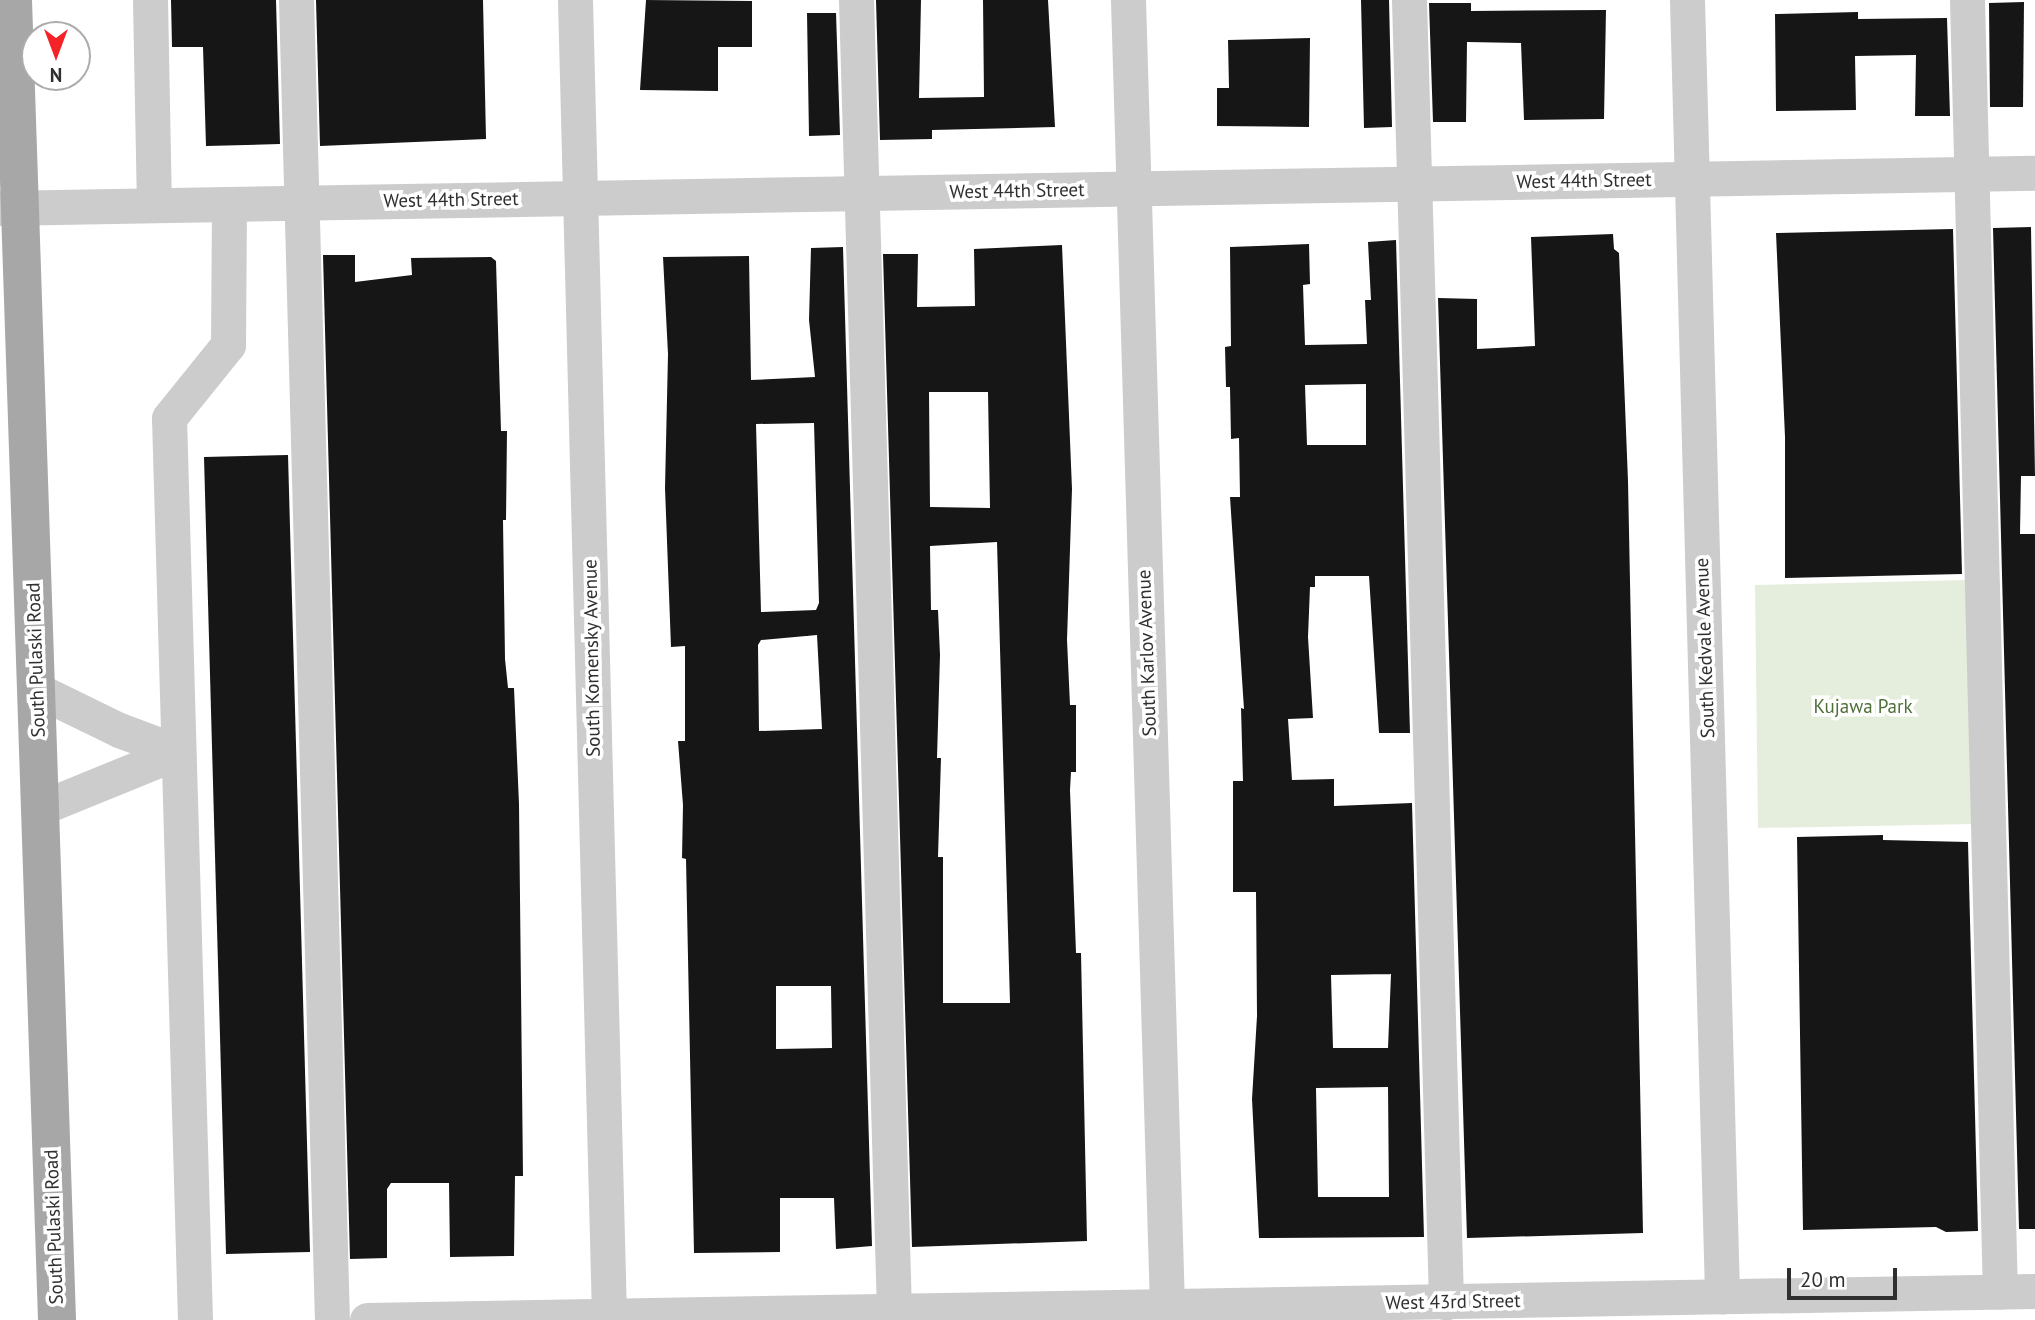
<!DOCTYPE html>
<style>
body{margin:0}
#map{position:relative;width:2035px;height:1320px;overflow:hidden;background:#fff;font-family:"PT Sans",sans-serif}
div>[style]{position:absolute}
.green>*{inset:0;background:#e5eedc}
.building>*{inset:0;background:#161616}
.minor>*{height:35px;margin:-17.5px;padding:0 17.5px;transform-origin:17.5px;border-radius:17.5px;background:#ccc}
.major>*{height:38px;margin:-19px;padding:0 19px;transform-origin:19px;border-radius:19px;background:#a7a7a7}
span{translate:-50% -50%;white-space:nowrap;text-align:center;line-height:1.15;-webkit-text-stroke:7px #fff;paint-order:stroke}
.street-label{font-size:19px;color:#2f2f2f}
.park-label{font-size:19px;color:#4f6f38}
.north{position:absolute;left:21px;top:21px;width:70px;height:70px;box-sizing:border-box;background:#fff;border:2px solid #acacac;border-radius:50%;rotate:180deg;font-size:19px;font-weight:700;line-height:28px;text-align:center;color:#2f2f2f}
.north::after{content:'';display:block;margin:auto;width:24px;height:32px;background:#f42328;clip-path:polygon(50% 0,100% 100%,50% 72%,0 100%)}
.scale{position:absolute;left:1787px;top:1268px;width:110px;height:32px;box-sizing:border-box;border:4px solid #2f2f2f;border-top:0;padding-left:9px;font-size:21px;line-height:24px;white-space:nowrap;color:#2f2f2f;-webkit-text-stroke:5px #fff;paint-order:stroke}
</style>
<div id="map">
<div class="green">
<i style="clip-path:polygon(1966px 580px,1973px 824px,1758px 828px,1755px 585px)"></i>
</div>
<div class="building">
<i style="clip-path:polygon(171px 0,276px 0,280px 144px,206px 146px,203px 47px,172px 47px)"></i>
<i style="clip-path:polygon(316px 0,483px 0,486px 139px,320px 146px)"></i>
<i style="clip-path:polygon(646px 0,752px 1px,752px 47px,718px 47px,718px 91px,640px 90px)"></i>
<i style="clip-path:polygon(876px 0,921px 0,919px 98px,984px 97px,983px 0,1048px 0,1055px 127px,932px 130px,932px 139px,880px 140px)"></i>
<i style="clip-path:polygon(1361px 0,1389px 0,1392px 127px,1364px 128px)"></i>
<i style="clip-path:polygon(2024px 2px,2023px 107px,1990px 107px,1989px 3px)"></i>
<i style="clip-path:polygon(1429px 3px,1471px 3px,1471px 11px,1606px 10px,1604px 119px,1524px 120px,1521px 43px,1467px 42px,1466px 122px,1433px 122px)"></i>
<i style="clip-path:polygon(1858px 12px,1858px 19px,1947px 18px,1950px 116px,1915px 116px,1916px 55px,1855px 56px,1856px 110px,1776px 111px,1775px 14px)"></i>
<i style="clip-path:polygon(807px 13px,836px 13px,840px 135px,809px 136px)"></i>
<i style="clip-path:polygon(1310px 38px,1309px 127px,1217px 126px,1217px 88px,1229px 88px,1228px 40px)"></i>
<i style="clip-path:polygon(2031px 227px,2035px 476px,2021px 476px,2020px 534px,2035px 534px,2035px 1229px,2019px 1229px,1993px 228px)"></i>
<i style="clip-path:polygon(1953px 229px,1962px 574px,1785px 578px,1785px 437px,1776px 233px)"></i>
<i style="clip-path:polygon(1613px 234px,1614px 249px,1619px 253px,1628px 481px,1643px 1233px,1467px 1238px,1438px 298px,1477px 299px,1477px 349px,1535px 346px,1531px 237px)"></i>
<i style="clip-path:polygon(evenodd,1396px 240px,1410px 733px,1379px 733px,1369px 576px,1315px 576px,1315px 587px,1310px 587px,1308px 637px,1313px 718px,1288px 719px,1292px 780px,1334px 779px,1334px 806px,1412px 803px,1424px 1237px,1259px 1238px,1252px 1099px,1257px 1016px,1256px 892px,1233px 892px,1233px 781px,1243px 781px,1241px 708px,1244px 709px,1230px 497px,1240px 497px,1239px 438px,1231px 439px,1230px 387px,1226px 387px,1225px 347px,1231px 346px,1230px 247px,1309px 244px,1310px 284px,1303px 285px,1305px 345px,1367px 344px,1365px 300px,1371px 300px,1368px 242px,1396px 240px,1366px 384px,1366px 445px,1307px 445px,1305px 385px,1366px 384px,1396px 240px,1391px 974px,1388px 1048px,1333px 1048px,1331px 975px,1391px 974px,1396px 240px,1388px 1087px,1389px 1197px,1318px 1197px,1316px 1088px,1388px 1087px)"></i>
<i style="clip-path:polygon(evenodd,1062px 245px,1072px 489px,1067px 640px,1070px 705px,1076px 705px,1076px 772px,1071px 772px,1070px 790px,1076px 953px,1081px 953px,1087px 1241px,912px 1247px,883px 254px,918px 254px,917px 307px,975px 306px,974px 249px,1062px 245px,929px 392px,988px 392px,990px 508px,930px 507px,929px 392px,1062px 245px,997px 542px,1010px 1003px,943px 1003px,943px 857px,938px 857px,941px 758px,937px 758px,940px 655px,938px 610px,931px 610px,930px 546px,997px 542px)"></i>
<i style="clip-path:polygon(evenodd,843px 247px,872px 1246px,836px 1249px,834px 1198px,780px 1198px,780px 1252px,694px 1253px,686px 859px,682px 858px,683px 805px,678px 741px,685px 741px,685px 646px,671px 647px,665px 488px,668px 354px,663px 257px,749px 256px,751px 380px,815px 377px,809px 320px,811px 248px,843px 247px,814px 423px,819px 603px,816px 610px,761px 612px,756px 424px,814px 423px,843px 247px,817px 635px,822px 729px,759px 731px,758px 645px,761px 640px,817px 635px,843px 247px,776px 986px,831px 986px,832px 1048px,776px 1049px,776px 986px)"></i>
<i style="clip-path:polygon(323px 255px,355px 255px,355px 282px,412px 275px,411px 258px,491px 257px,496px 261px,501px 431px,507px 431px,506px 520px,503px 520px,505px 659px,508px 688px,514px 688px,519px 804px,523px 1176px,515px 1176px,514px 1256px,450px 1257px,449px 1183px,391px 1183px,387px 1189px,387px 1258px,350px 1259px)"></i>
<i style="clip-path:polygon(288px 455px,310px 1252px,226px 1254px,204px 457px)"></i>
<i style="clip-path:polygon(1883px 835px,1883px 840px,1968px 842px,1978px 1231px,1946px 1232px,1936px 1227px,1803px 1230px,1797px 837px)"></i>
</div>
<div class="minor">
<i style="left:150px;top:0;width:205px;rotate:88.9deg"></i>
<i style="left:296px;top:0;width:1320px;rotate:88.44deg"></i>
<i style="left:575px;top:0;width:1316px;rotate:88.52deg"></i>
<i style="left:856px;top:0;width:1312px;rotate:88.34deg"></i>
<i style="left:1128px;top:0;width:1308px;rotate:88.29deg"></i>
<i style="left:1409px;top:0;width:1303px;rotate:88.37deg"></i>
<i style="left:1687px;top:0;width:1297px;rotate:88.45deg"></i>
<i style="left:1967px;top:0;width:1292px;rotate:88.54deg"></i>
<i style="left:0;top:208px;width:2035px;rotate:-0.99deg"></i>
<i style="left:37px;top:690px;width:91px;rotate:26deg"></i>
<i style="left:119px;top:730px;width:63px;rotate:20.4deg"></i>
<i style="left:178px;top:752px;width:148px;rotate:157.8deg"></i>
<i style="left:195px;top:1320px;width:902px;rotate:-91.65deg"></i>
<i style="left:169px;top:418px;width:94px;rotate:-51.1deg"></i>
<i style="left:228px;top:345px;width:141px;rotate:-89.6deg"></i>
<i style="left:367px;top:1320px;width:1668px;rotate:-1deg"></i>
</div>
<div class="major">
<i style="left:13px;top:0;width:1321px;rotate:88.09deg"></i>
</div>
<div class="street-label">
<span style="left:1584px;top:181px;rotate:-1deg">West 44th Street</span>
<span style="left:1017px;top:191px;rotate:-1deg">West 44th Street</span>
<span style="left:451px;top:200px;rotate:-1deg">West 44th Street</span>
<span style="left:1705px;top:648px;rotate:-92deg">South Kedvale Avenue</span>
<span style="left:1147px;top:653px;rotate:-92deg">South Karlov Avenue</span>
<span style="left:592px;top:658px;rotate:-91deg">South Komensky Avenue</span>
<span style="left:36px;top:660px;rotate:-92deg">South Pulaski Road</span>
<span style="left:54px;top:1227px;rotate:-92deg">South Pulaski Road</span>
<span style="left:1453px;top:1302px;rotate:-1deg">West 43rd Street</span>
</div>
<div class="park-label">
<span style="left:1863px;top:707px">Kujawa Park</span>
</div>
<div class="north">N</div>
<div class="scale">20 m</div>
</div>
